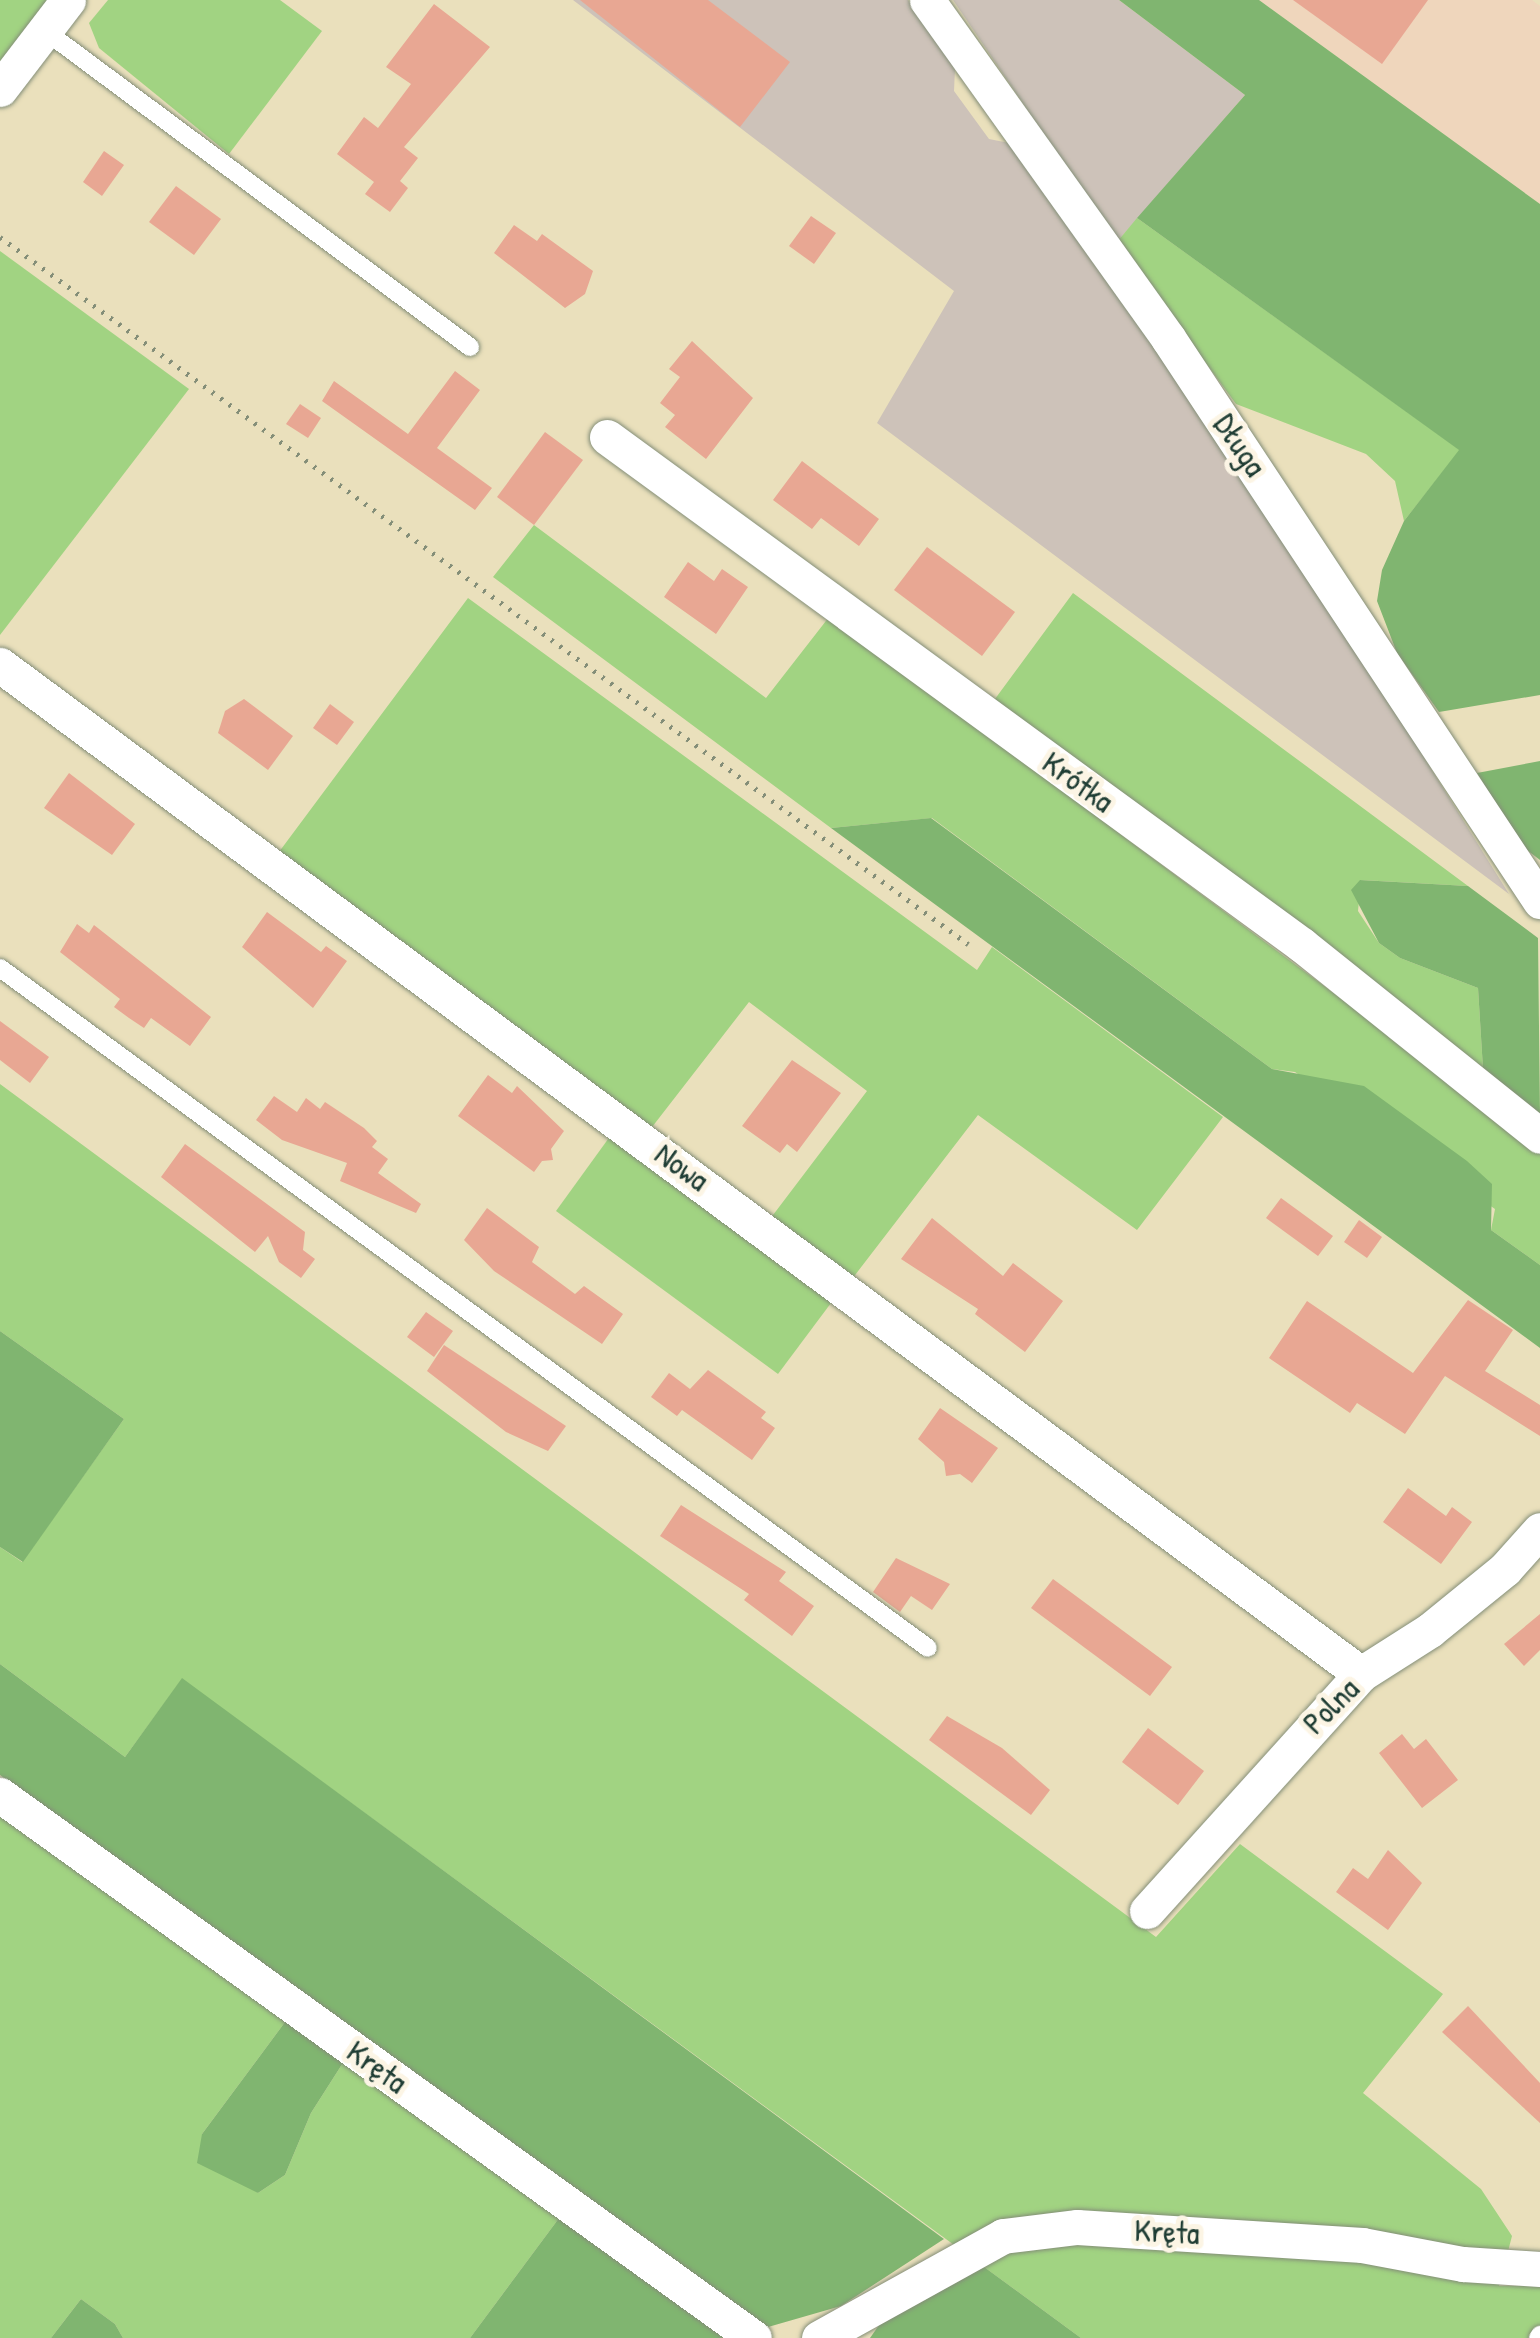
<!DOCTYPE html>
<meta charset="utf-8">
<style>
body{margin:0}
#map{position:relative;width:1540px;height:2338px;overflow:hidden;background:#eae0bc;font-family:"Patrick Hand",sans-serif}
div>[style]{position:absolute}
.built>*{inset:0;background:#efd6bc}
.industrial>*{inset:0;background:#cdc2b9}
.green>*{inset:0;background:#a1d382}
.forest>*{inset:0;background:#80b570}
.building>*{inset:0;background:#e8a793}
.path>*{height:5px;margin-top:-2.5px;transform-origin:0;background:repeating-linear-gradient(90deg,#848e78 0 2.5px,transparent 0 10.5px)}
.roads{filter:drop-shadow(0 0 2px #848e78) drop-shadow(0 0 2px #848e78)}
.lane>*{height:18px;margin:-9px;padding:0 9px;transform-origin:9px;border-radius:9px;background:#fff}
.street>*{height:35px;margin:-17.5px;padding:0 17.5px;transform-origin:17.5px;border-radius:17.5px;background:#fff}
span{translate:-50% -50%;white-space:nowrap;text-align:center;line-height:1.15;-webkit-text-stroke:10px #fcf5e5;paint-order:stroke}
.street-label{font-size:32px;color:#1f3d34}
</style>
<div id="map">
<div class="built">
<i style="clip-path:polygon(1259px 0,1532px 0,1540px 6px,1540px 204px)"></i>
</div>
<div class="industrial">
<i style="clip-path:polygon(573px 0,908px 0,955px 69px,954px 91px,989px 139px,1014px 144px,1270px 510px,1509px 894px,877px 423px,954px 291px)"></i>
<i style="clip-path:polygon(953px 0,1119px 0,1245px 95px,1117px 242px)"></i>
</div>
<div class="green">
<i style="clip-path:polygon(0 0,52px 0,0 74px)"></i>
<i style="clip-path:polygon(108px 0,280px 0,322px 31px,229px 154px,99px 48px,89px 23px)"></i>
<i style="clip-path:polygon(1137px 218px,1460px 450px,1404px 521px,1395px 481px,1366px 454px,1236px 404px,1117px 242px)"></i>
<i style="clip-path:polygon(0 251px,189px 389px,0 635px)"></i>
<i style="clip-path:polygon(534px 525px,766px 698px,829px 617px,1540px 1147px,1540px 1265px,1491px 1230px,1495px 1209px,1295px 1072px,1272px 1069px,932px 818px,831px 828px,493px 577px)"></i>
<i style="clip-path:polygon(1073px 593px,1468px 886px,1361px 880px,1358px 911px,1379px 943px,1400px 958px,1478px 988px,1483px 1069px,992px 703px)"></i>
<i style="clip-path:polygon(468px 598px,977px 970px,992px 947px,1223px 1117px,1137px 1230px,978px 1115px,852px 1279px,770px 1219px,867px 1091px,749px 1002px,649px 1131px,276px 856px)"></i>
<i style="clip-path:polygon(0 1084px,1156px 1937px,1240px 1844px,1443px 1994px,1363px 2093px,1481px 2189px,1512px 2236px,1499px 2286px,1540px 2286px,1540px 2326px,1530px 2338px,1081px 2338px,182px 1679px,125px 1757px,0 1664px,0 1547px,22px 1562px,124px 1419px,0 1331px)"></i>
<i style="clip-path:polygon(611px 1135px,834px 1299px,778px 1374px,556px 1211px)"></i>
<i style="clip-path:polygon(0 1806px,291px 2014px,202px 2134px,258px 2193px,285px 2175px,311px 2113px,348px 2055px,565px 2210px,470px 2338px,123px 2338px,115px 2324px,81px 2299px,51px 2338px,0 2338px)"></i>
</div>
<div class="forest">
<i style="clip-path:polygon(1119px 0,1259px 0,1540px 204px,1540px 695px,1439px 712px,1397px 653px,1377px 601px,1382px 570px,1404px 521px,1459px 450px,1137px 218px,1245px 95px)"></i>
<i style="clip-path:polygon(1540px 761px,1540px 860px,1523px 847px,1477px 773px)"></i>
<i style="clip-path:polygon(931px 818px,1272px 1069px,1364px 1086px,1467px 1161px,1492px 1184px,1491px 1230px,1540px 1265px,1540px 1348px,831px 828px)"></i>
<i style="clip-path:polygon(1360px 880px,1468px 886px,1538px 938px,1540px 1116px,1483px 1069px,1478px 988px,1400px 958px,1379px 943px,1351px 890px)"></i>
<i style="clip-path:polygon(0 1331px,124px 1419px,23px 1562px,0 1547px)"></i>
<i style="clip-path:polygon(0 1664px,125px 1757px,182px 1678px,944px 2239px,841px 2306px,761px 2329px,0 1775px)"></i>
<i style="clip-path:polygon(291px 2014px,348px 2055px,311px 2113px,285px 2175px,258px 2193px,197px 2163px,202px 2134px)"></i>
<i style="clip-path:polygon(565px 2210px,746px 2338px,470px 2338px)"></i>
<i style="clip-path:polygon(976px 2261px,1081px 2338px,870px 2338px,889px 2311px)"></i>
<i style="clip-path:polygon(81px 2299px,115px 2324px,123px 2338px,51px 2338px)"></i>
</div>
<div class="building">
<i style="clip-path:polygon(580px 0,708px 0,790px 62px,740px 127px)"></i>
<i style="clip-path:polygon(1293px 0,1428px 0,1382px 64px)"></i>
<i style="clip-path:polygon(434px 4px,490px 47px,404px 147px,418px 158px,400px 181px,408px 188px,390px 212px,365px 194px,374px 182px,337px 154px,364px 117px,378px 128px,411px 84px,386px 67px)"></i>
<i style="clip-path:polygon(104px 151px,124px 165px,102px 196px,83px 182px)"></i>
<i style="clip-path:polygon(176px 186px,221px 219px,194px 255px,149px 222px)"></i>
<i style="clip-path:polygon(811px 216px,836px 233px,814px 264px,789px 246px)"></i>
<i style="clip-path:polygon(514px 225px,537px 241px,542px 234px,593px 271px,585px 294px,565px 308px,494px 253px)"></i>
<i style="clip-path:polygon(692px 341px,753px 398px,706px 459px,665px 427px,675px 415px,660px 403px,680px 377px,669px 369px)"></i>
<i style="clip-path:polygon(455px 371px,480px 390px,437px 448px,492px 488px,475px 510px,322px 401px,334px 381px,408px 434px)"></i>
<i style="clip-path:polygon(300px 404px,321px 418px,308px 438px,286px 424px)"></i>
<i style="clip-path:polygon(545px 432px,583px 460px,534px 525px,497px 497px)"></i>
<i style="clip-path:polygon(802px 461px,879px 519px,859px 546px,821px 518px,812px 529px,773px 500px)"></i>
<i style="clip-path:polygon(927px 547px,1015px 612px,982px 656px,894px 590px)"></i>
<i style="clip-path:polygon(688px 562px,714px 581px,722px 569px,748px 587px,716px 634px,664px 597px)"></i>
<i style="clip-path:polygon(244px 699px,293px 736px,268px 770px,218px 733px,225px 711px)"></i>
<i style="clip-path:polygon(330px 704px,354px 722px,337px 745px,313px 728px)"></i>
<i style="clip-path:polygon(69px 773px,135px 824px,112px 855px,44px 808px)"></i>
<i style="clip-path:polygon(267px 912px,321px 952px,326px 946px,347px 961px,313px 1008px,242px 947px)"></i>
<i style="clip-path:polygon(77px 924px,89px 933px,94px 925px,211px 1017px,190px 1046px,151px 1018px,144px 1028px,129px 1018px,114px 1007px,120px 999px,60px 952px)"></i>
<i style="clip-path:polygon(0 1021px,49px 1057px,30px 1083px,0 1060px)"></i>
<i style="clip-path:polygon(792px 1060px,841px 1093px,797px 1152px,787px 1144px,780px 1153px,742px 1126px)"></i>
<i style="clip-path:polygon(488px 1075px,512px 1093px,517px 1086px,564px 1131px,551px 1149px,553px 1160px,542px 1161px,534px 1172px,458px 1116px)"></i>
<i style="clip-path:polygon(274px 1096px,297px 1112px,306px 1098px,320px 1109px,325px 1102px,364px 1128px,377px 1141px,372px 1147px,388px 1159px,378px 1173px,421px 1204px,416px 1213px,340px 1181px,347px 1163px,282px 1140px,256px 1120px)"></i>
<i style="clip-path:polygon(185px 1144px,305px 1232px,303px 1250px,315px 1259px,301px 1278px,279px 1262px,268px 1236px,255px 1252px,161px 1177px)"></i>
<i style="clip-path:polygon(1281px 1198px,1333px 1236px,1318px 1256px,1266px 1218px)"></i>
<i style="clip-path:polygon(487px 1208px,539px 1247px,532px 1262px,575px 1294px,584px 1286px,623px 1314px,602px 1344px,494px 1271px,464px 1240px)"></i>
<i style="clip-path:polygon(932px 1218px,1003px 1276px,1013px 1263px,1063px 1301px,1025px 1352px,975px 1314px,978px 1309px,901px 1259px)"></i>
<i style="clip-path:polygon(1359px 1220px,1382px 1237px,1367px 1258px,1344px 1242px)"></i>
<i style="clip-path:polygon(1468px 1300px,1513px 1330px,1485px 1371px,1540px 1405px,1540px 1436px,1445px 1376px,1405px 1434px,1357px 1403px,1350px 1413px,1269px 1358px,1307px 1301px,1413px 1373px)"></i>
<i style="clip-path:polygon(426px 1312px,453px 1331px,434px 1357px,407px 1337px)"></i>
<i style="clip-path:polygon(444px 1345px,566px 1426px,548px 1451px,506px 1432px,427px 1371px)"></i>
<i style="clip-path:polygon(708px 1370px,766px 1412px,761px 1418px,775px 1428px,752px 1460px,682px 1410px,677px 1416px,651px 1397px,669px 1373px,690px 1389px)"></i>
<i style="clip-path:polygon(940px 1408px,998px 1448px,972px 1483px,960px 1474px,946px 1476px,944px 1462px,918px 1439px)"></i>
<i style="clip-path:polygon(1408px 1488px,1446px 1516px,1452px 1507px,1472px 1522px,1441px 1564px,1383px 1522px)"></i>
<i style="clip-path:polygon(681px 1505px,786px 1572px,779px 1581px,814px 1606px,792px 1636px,744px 1600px,749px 1594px,660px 1536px)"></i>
<i style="clip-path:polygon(896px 1558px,950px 1584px,932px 1610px,911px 1596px,900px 1612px,873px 1592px)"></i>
<i style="clip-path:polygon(1053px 1579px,1172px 1667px,1150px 1696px,1031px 1608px)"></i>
<i style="clip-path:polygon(1540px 1614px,1540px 1650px,1524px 1666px,1504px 1644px)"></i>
<i style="clip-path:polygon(947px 1716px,1002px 1748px,1050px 1790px,1031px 1815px,929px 1740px)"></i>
<i style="clip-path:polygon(1148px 1728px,1204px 1771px,1178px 1805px,1122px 1762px)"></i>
<i style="clip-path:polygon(1402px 1734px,1414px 1749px,1426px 1739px,1458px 1780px,1422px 1808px,1379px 1753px)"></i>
<i style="clip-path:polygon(1388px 1850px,1422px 1883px,1388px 1930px,1336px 1892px,1353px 1868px,1368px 1879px)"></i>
<i style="clip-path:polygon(1468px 2006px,1540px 2083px,1540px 2123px,1442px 2032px)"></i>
</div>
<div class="path">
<i style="left:0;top:237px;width:1199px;rotate:36.14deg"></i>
</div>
<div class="roads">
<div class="lane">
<i style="left:44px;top:30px;width:531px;rotate:36.65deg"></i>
<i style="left:0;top:968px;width:1150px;rotate:36.23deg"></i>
<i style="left:1538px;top:2338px;width:4px;rotate:-56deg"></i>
</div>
<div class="street">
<i style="left:927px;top:0;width:415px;rotate:54.5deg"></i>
<i style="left:1168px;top:338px;width:675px;rotate:56.55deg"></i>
<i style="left:0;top:89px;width:112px;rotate:-52.6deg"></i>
<i style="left:607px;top:437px;width:861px;rotate:36.16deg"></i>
<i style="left:1302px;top:945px;width:305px;rotate:38.7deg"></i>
<i style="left:0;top:665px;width:1694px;rotate:36.55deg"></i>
<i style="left:0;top:1795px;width:929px;rotate:35.76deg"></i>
<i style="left:1147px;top:1911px;width:319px;rotate:-47.9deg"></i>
<i style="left:1361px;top:1674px;width:82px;rotate:-32.5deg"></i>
<i style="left:1430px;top:1630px;width:97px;rotate:-39.1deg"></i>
<i style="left:1505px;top:1569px;width:52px;rotate:-48.1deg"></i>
<i style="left:819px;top:2338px;width:210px;rotate:-29deg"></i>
<i style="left:1003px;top:2236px;width:75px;rotate:-6.9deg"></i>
<i style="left:1077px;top:2227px;width:286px;rotate:3.6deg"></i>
<i style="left:1362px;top:2245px;width:103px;rotate:10.7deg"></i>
<i style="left:1463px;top:2264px;width:77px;rotate:3.7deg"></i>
</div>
</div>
<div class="street-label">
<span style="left:1240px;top:445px;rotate:56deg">Długa</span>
<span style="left:1078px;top:782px;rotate:36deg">Krótka</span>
<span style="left:682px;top:1167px;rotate:36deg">Nowa</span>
<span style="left:1331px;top:1706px;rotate:-45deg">Polna</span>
<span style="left:377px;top:2067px;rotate:36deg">Kręta</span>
<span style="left:1167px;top:2232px;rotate:3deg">Kręta</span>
</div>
</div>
